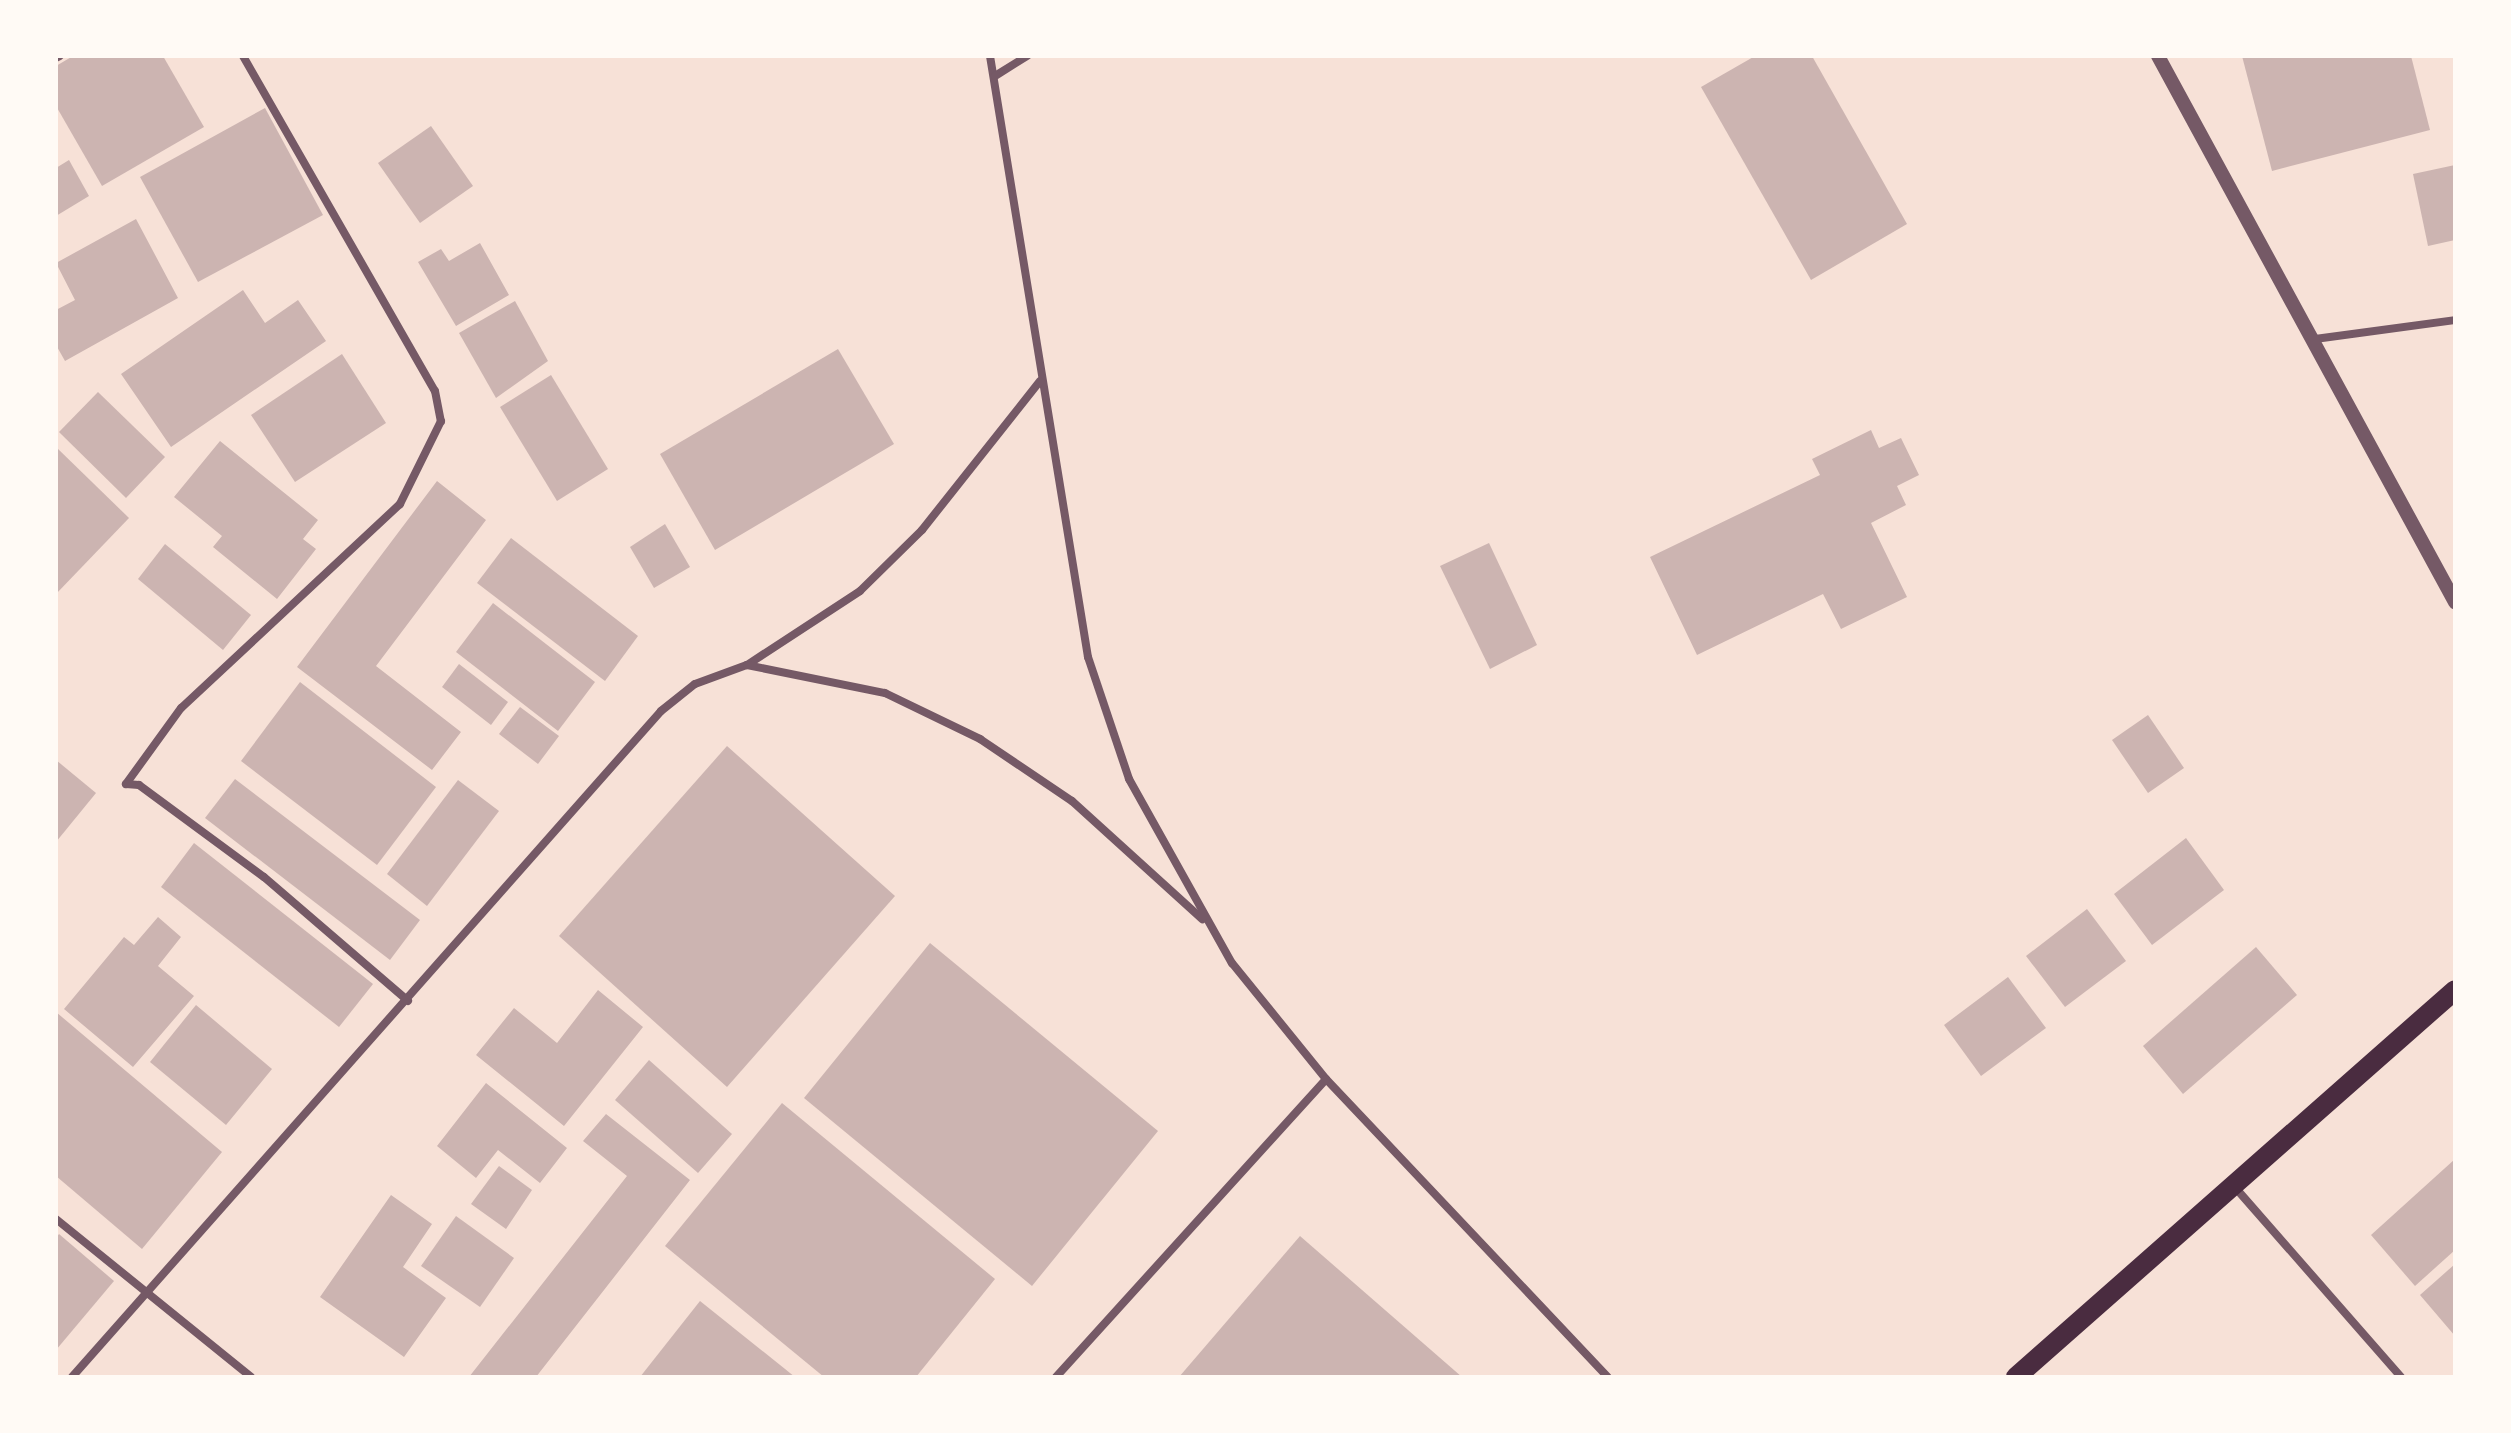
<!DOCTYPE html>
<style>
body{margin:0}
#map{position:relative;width:2511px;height:1433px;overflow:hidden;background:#f7e1d7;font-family:"Times New Roman",serif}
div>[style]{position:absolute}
.building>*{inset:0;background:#ccb4b1}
.minor>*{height:8px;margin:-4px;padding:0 4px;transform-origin:4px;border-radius:4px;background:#755966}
.tertiary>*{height:14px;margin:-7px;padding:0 7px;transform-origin:7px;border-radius:7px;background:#755966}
.primary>*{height:20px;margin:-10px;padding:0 10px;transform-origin:10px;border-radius:10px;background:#4a2c40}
span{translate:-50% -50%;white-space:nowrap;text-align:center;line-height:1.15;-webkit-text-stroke:7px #fffaf5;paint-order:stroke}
.frame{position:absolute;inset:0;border:58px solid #fffaf5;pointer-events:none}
</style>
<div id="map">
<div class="building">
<i style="clip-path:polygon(73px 56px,163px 56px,204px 127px,102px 186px,56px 106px,56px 66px)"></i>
<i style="clip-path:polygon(1755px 56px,1812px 56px,1907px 224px,1811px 280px,1701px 87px)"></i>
<i style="clip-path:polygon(2242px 56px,2411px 56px,2430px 130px,2272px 171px)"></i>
<i style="clip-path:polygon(265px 108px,323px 215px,198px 282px,140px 177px)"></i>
<i style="clip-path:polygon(431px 126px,473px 186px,420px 223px,378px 163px)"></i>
<i style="clip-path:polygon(69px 160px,89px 196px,56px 216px,56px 168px)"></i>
<i style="clip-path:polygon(2455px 165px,2455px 240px,2428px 246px,2413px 174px)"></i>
<i style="clip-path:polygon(136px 219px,178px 298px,65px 361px,56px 345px,56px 310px,75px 300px,56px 263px)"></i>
<i style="clip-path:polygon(480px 243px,509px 295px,456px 326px,418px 262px,441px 249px,449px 261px)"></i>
<i style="clip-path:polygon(243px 290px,265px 323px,298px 300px,326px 341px,171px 447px,121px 374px)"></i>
<i style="clip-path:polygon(515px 301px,548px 361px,496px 398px,459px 333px)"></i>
<i style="clip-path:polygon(838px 349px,894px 444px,715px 550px,660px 454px)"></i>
<i style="clip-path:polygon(342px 354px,386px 423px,295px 482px,251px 415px)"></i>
<i style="clip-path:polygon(551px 375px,608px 469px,557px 501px,500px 407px)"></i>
<i style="clip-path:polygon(98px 392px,165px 457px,126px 498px,59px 432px)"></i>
<i style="clip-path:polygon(1871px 430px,1879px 448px,1901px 438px,1919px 475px,1897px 486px,1906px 505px,1871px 523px,1907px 597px,1841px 629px,1823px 594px,1697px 655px,1650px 557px,1820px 475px,1812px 459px)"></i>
<i style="clip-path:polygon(220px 441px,318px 520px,303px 539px,316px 549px,277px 599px,213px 547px,222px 536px,174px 497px)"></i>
<i style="clip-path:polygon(56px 447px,129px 518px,56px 594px)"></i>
<i style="clip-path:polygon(437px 481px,486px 520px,376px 666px,461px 732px,432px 770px,297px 667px)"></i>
<i style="clip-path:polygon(665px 524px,690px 567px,654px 588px,630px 547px)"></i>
<i style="clip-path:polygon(511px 538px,638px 636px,605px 681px,477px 583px)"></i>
<i style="clip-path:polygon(1489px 543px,1537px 645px,1490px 669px,1440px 566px)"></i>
<i style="clip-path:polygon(165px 544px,251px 615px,223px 650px,138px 579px)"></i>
<i style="clip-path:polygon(493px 603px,595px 682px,558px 731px,456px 652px)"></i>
<i style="clip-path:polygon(459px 664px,508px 702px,491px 725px,442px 687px)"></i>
<i style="clip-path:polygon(300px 682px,436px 787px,377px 865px,241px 761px)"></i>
<i style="clip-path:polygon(520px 707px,559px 736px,538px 764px,499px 734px)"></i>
<i style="clip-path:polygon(2148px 715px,2184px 768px,2148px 793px,2112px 740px)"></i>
<i style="clip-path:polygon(727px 746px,895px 896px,727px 1087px,559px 936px)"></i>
<i style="clip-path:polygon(56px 760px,96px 793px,56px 842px)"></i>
<i style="clip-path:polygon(235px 779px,420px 920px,390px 960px,205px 818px)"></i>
<i style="clip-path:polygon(458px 780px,499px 811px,427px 906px,387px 874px)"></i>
<i style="clip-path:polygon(2186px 838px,2224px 890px,2152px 945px,2114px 894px)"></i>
<i style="clip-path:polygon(194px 843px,373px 984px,339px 1027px,161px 887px)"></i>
<i style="clip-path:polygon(2087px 909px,2126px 961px,2065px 1007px,2026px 956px)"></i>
<i style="clip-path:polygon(158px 917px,181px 937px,158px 966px,194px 996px,133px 1067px,64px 1009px,124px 937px,134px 945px)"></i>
<i style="clip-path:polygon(930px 943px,1158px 1131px,1032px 1286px,804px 1098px)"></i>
<i style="clip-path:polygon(2256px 947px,2297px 995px,2183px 1094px,2143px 1046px)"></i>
<i style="clip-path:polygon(2008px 977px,2046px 1028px,1981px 1076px,1944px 1025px)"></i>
<i style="clip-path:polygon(598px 990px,643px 1027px,564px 1126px,476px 1055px,514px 1008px,557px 1043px)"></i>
<i style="clip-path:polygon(196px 1005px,272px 1069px,226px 1125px,150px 1062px)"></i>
<i style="clip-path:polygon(56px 1012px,222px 1152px,142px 1249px,56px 1176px)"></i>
<i style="clip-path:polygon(649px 1060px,732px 1134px,698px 1173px,615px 1100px)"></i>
<i style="clip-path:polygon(486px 1083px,567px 1148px,540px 1183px,498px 1150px,476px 1178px,437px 1146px)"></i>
<i style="clip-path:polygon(782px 1103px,995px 1279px,916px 1377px,824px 1377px,665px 1246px)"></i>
<i style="clip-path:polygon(606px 1114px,690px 1180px,536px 1377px,469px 1377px,627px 1176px,583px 1141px)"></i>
<i style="clip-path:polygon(2455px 1159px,2455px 1250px,2415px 1286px,2371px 1235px)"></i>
<i style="clip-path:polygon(499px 1166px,532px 1190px,506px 1229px,471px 1204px)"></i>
<i style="clip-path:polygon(391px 1195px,432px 1224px,403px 1267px,446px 1298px,404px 1357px,320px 1297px)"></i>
<i style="clip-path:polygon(456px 1216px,514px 1258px,480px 1307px,421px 1266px)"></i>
<i style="clip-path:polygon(59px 1234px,114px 1281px,56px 1350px,56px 1238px)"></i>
<i style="clip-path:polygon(1300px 1236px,1462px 1377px,1179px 1377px)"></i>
<i style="clip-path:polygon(2455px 1264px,2455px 1336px,2420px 1295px)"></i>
<i style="clip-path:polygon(700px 1301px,795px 1377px,640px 1377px)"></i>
</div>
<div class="minor">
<i style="left:243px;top:56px;width:386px;rotate:60.2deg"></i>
<i style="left:435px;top:391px;width:31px;rotate:79deg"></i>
<i style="left:441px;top:421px;width:93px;rotate:116.3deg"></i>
<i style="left:400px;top:504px;width:299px;rotate:137deg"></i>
<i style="left:181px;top:708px;width:94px;rotate:125.9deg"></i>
<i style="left:126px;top:784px;width:13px;rotate:4deg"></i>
<i style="left:139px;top:785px;width:155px;rotate:36.4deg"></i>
<i style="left:264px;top:877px;width:190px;rotate:40.7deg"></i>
<i style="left:990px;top:56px;width:609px;rotate:80.74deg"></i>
<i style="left:1088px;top:657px;width:129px;rotate:71.4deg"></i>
<i style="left:1129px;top:779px;width:211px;rotate:60.8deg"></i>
<i style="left:1232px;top:963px;width:149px;rotate:51deg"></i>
<i style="left:1326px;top:1079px;width:410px;rotate:46.6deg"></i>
<i style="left:56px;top:58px;width:4px;rotate:-27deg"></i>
<i style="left:995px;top:76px;width:38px;rotate:-32deg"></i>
<i style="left:2315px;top:339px;width:141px;rotate:-7.7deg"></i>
<i style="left:747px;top:665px;width:135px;rotate:-33.2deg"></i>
<i style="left:860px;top:591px;width:87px;rotate:-44.5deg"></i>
<i style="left:922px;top:530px;width:190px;rotate:-51.6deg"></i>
<i style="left:2233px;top:1185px;width:255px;rotate:48.8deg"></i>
<i style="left:56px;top:1219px;width:251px;rotate:39deg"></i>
<i style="left:72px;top:1377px;width:889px;rotate:-48.51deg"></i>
<i style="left:661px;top:711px;width:43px;rotate:-38.5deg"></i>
<i style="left:695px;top:684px;width:55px;rotate:-20.1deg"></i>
<i style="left:747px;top:665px;width:141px;rotate:11.5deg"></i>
<i style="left:885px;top:693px;width:106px;rotate:25.8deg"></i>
<i style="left:980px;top:739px;width:111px;rotate:34deg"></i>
<i style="left:1072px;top:801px;width:176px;rotate:42.2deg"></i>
<i style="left:1056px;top:1377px;width:402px;rotate:-47.8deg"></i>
</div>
<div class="tertiary">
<i style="left:2158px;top:56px;width:622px;rotate:61.46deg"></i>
</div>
<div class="primary">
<i style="left:2016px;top:1377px;width:585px;rotate:-41.4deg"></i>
</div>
<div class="frame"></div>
</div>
